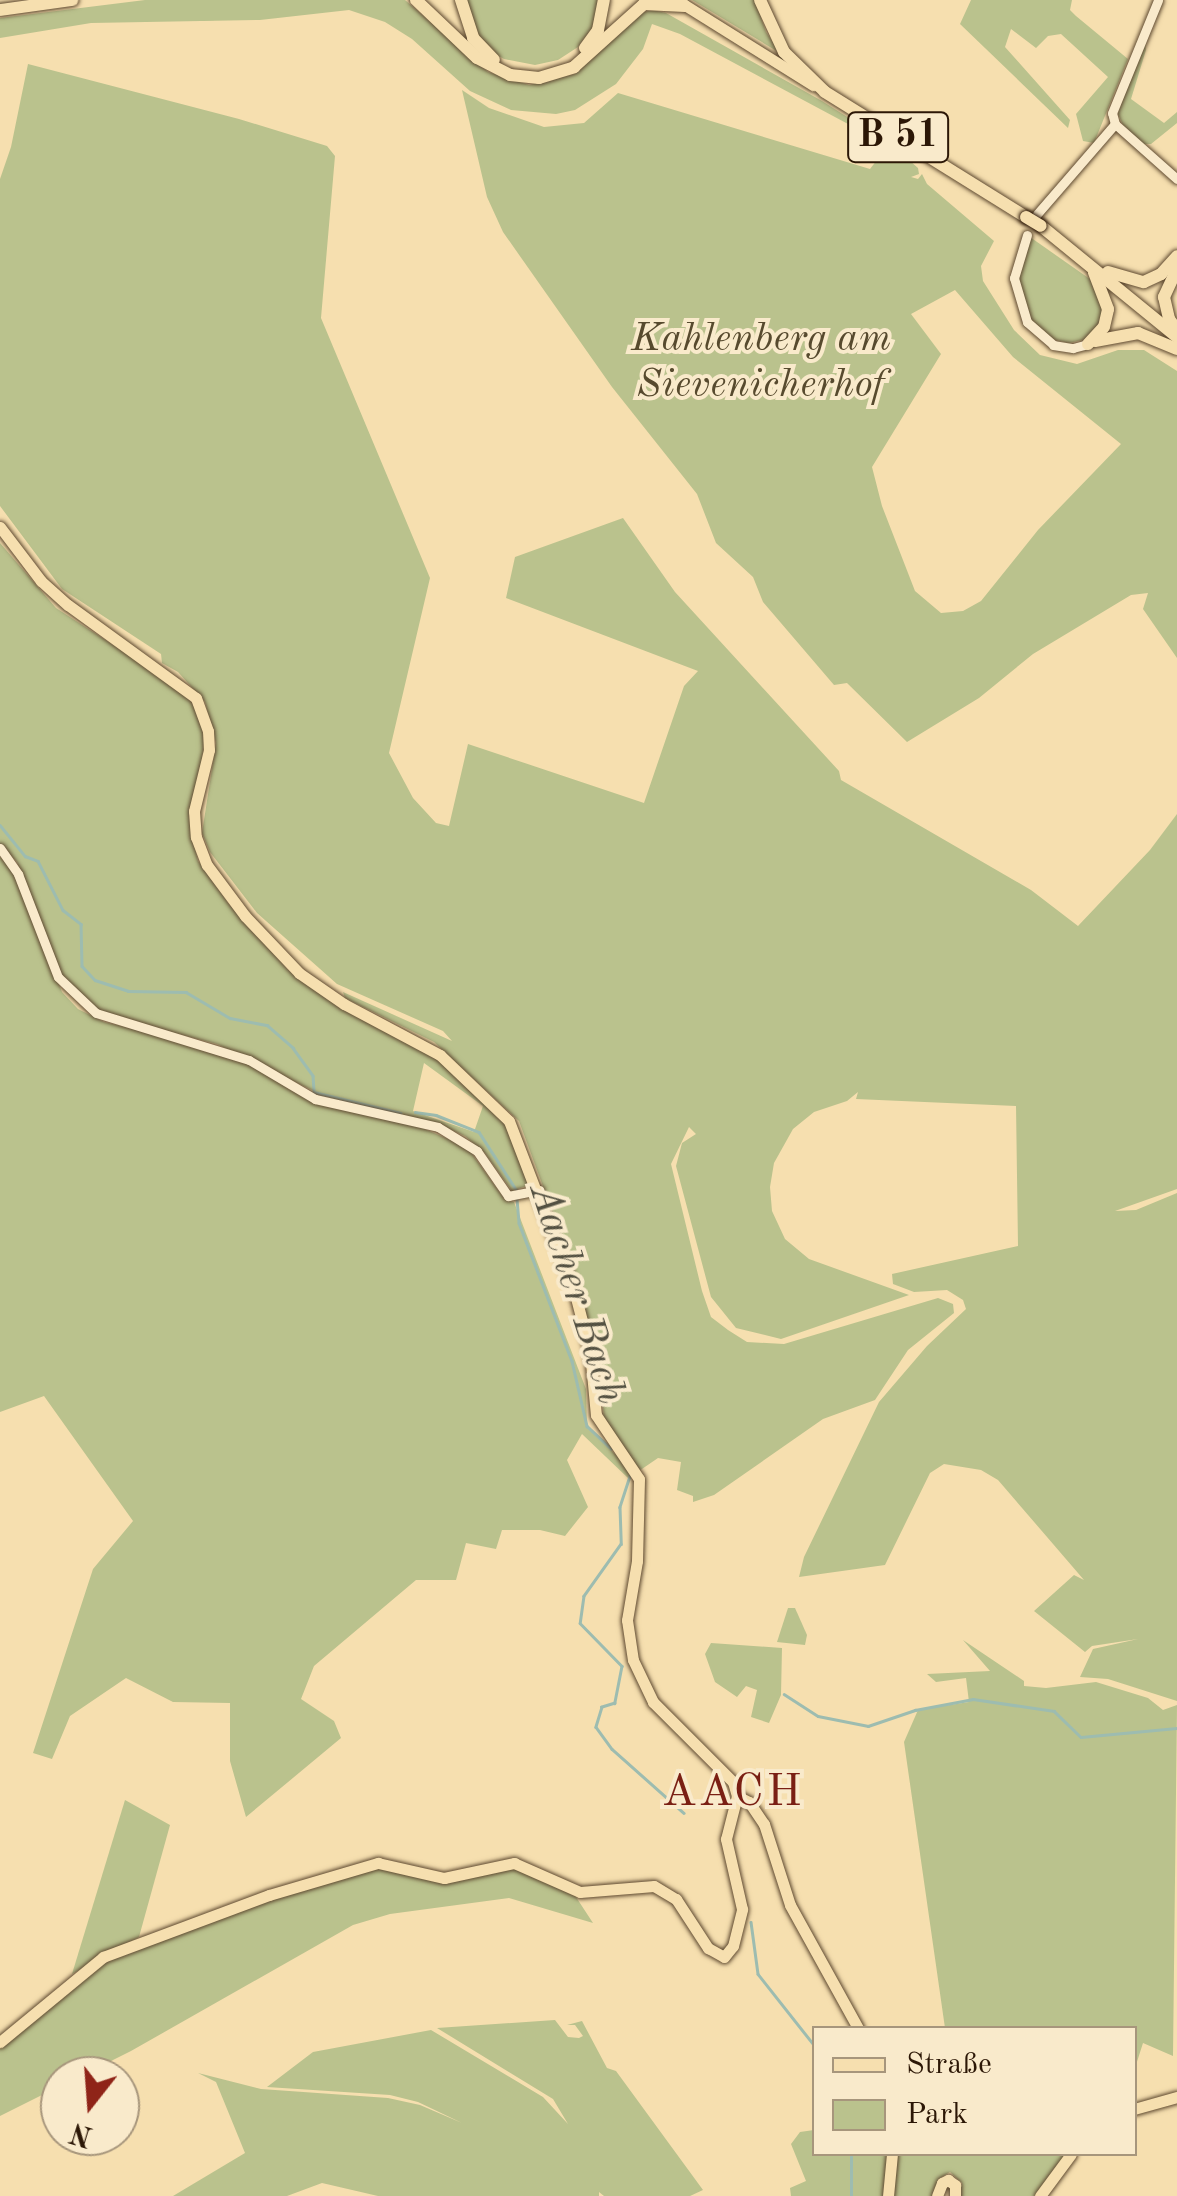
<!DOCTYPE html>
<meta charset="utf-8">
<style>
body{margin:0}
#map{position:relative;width:1177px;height:2196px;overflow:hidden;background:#f6dfaf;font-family:"Old Standard TT",serif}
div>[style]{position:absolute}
.green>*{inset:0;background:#bac28d}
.stream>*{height:2.5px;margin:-1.25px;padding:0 1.25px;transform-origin:1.25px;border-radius:1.25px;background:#9dbcb0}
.roads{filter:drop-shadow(0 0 2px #5e4930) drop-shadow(0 0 2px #5e4930)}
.minor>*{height:9px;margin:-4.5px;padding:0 4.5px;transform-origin:4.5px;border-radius:4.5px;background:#f9eacb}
.major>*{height:11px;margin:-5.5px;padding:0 5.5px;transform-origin:5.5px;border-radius:5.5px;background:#f6dfaf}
.highway>*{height:12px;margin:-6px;padding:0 6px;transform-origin:6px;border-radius:6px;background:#f6dfaf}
.bridges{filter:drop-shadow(0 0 2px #2c1706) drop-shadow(0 0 2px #2c1706)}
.highway-bridge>*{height:12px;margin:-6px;padding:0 6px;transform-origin:6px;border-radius:6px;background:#f6dfaf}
span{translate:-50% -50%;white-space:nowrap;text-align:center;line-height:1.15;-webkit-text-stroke:8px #f9eacb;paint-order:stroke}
.shield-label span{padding:2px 8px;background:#f9eacb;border:2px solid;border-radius:8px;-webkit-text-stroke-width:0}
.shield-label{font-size:38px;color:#2c1706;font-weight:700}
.park-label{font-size:40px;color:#574a2e;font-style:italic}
.water-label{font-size:42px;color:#545142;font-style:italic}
.quarter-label{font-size:45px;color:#7a1f14;letter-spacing:2.5px}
.legend{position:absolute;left:812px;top:2026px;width:325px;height:130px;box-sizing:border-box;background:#f9eacb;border:2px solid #a7967c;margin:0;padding:12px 18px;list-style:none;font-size:30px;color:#2c1706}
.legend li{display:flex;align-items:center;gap:20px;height:50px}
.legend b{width:50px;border:2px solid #a7967c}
.north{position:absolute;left:40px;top:2056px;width:100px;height:100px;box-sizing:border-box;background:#f9eacb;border:2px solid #a7967c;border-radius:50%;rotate:197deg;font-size:28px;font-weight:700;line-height:40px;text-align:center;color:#2c1706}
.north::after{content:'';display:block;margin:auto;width:35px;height:45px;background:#8f2418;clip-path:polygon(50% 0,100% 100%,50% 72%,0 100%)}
</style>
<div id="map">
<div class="green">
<i style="clip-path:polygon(evenodd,145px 0,405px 0,488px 72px,529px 85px,575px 74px,641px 13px,652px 10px,666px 13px,822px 101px,893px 146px,918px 168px,919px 174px,911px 177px,918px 179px,922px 174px,927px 184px,994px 241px,981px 266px,983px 281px,1014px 330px,1040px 355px,1077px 364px,1118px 350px,1144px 350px,1177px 371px,1177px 658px,1143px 609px,1148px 593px,1131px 595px,1033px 654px,979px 698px,907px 742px,847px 683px,834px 685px,763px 602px,753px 577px,716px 543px,697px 494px,612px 387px,503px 232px,487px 197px,462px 90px,489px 108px,544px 127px,584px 123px,618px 93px,870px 169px,884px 151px,848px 124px,680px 34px,652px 24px,643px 49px,616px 84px,575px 110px,556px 114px,511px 110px,470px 91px,412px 39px,385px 22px,349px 10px,260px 20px,91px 23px,0 38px,0 18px,145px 0,955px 290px,1013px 357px,1121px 444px,1038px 530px,981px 601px,963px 611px,941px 613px,915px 591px,882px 506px,872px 467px,941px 354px,911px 314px,955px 290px)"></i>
<i style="clip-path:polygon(465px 0,599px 0,592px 28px,578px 47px,558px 60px,535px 65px,504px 59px,490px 51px,479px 40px)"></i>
<i style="clip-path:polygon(692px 0,755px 0,766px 32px,780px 53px)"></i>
<i style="clip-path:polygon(971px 0,1072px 0,1070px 10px,1076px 16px,1128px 59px,1094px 143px,1083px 141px,1076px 114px,1108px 77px,1061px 34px,1048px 36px,1036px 48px,1011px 29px,1005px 47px,1070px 120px,1068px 128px,960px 24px)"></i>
<i style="clip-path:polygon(1144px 35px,1146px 50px,1131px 99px,1164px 123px,1177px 112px,1177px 123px,1151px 144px,1144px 144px,1123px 125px,1118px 114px)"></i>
<i style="clip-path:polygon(28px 64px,239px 119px,327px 146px,335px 156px,321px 318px,430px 578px,389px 753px,413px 798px,436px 823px,449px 826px,468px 744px,644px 803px,684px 686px,698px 671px,506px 598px,515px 557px,623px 518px,675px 592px,839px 771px,841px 780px,1031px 890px,1078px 926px,1150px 850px,1177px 814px,1177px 1189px,1115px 1211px,1136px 1210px,1177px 1193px,1177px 1701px,1108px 1679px,1080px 1677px,1093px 1649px,1138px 1639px,1092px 1646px,1085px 1652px,1034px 1611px,1074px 1575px,1084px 1580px,998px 1480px,981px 1470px,944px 1464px,930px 1473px,885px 1565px,799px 1577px,804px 1557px,879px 1402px,927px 1346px,966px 1309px,963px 1300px,947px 1290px,914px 1292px,893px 1284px,892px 1274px,1018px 1246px,1016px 1106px,856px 1099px,858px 1092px,847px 1101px,814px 1112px,793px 1129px,774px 1163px,770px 1187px,772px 1211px,785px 1239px,809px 1259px,909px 1295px,781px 1339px,736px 1328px,711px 1297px,676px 1166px,682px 1143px,696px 1134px,689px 1127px,671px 1164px,702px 1291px,711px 1317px,728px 1330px,747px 1342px,784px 1344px,938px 1298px,953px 1304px,954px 1313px,908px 1350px,875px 1400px,823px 1419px,714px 1495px,693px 1502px,693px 1496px,677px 1490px,681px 1462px,658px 1458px,639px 1471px,604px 1421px,601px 1376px,576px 1276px,519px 1121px,434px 1042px,345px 998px,343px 992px,452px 1041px,443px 1031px,337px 984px,257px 913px,210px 852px,202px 833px,216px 743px,205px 702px,178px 672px,162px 663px,161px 654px,62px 589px,0 506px,0 179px,11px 147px)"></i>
<i style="clip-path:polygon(1030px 237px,1097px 284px,1103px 295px,1102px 321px,1087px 339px,1069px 343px,1052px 339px,1026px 315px,1017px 275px)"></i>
<i style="clip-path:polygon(evenodd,0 543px,56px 608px,181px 689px,200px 714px,204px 743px,192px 836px,198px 861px,228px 903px,287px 969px,339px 1006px,427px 1051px,475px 1092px,507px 1124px,532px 1184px,512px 1191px,485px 1153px,465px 1136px,438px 1124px,316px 1092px,217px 1044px,109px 1016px,92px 1008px,59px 975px,17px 862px,0 844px,0 543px,424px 1063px,483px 1106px,474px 1132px,413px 1111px,424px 1063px)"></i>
<i style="clip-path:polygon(0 857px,14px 873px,62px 992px,78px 1009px,104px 1022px,180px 1040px,241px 1060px,316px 1102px,415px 1125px,467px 1147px,505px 1200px,514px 1202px,586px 1389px,587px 1426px,635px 1474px,628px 1478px,582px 1434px,567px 1460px,588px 1507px,565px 1536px,540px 1530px,502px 1530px,496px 1549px,466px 1543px,456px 1580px,416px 1580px,314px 1666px,301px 1699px,334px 1721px,341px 1738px,246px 1817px,230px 1761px,230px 1703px,173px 1702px,126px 1678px,70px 1716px,52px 1759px,33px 1753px,93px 1569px,133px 1521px,44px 1396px,0 1412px)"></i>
<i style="clip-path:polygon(788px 1608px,795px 1608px,807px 1635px,805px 1645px,777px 1642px)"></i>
<i style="clip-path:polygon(963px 1640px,1024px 1681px,1024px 1686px,1046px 1688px,1096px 1682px,1148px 1698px,1163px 1710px,1177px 1705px,1173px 2056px,1143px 2043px,1135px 2068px,1134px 2028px,945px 2028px,904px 1742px,918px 1710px,969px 1702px,966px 1678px,936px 1682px,927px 1674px,990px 1671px)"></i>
<i style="clip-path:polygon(711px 1643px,782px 1648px,781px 1695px,769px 1723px,751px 1717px,757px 1690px,746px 1686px,737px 1697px,715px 1682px,705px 1654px)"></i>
<i style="clip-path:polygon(125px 1800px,170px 1825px,139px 1937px,72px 1974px)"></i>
<i style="clip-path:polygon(519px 1866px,576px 1897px,593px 1923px,509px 1898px,390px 1914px,353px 1925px,131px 2051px,81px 2076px,60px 2076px,60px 2086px,0 2116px,0 2048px,99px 1964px,322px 1880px,371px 1868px,391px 1868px,428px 1880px)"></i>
<i style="clip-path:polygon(555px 2020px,568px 2037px,579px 2038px,583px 2036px,575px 2025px,567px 2025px,582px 2021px,607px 2068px,616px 2071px,703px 2190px,690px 2196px,604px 2196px,599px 2192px,599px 2196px,378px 2196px,322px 2183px,287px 2196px,173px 2196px,245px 2153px,216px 2082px,198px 2073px,261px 2089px,388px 2098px,420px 2105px,462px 2123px,418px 2102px,390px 2095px,267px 2087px,313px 2052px,431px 2030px,543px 2097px,568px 2124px,553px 2099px,437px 2028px)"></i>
<i style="clip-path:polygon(814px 2130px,814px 2154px,889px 2154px,885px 2196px,791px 2196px,790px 2188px,806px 2181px,791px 2144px,800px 2132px)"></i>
<i style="clip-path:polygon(895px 2154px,1065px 2154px,1034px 2196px,959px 2196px,962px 2183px,950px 2172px,940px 2178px,934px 2196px,891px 2196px)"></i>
</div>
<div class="stream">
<i style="left:0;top:825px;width:40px;rotate:51deg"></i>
<i style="left:25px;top:856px;width:14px;rotate:21deg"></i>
<i style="left:38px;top:861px;width:55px;rotate:63deg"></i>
<i style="left:63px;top:910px;width:23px;rotate:38deg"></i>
<i style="left:81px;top:924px;width:42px;rotate:88.6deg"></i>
<i style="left:82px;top:966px;width:19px;rotate:47deg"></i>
<i style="left:95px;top:980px;width:35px;rotate:18deg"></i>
<i style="left:128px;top:991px;width:58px;rotate:1deg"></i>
<i style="left:186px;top:992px;width:51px;rotate:30.6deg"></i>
<i style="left:230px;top:1018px;width:38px;rotate:11deg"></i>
<i style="left:267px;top:1025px;width:35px;rotate:41deg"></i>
<i style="left:293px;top:1048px;width:34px;rotate:54deg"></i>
<i style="left:313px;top:1076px;width:16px;rotate:86deg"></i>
<i style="left:314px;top:1092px;width:89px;rotate:13.6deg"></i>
<i style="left:415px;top:1112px;width:21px;rotate:8deg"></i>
<i style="left:436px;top:1115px;width:46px;rotate:21.6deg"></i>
<i style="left:479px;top:1132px;width:70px;rotate:57.2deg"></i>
<i style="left:517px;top:1199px;width:24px;rotate:85deg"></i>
<i style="left:519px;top:1223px;width:148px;rotate:69deg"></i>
<i style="left:572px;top:1361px;width:67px;rotate:77deg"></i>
<i style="left:587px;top:1426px;width:33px;rotate:43deg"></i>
<i style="left:631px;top:1473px;width:36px;rotate:108deg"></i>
<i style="left:620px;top:1507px;width:37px;rotate:88deg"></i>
<i style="left:621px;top:1544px;width:64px;rotate:125.4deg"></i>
<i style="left:584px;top:1596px;width:27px;rotate:98deg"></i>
<i style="left:580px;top:1623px;width:60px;rotate:45.7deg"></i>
<i style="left:622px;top:1666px;width:38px;rotate:101deg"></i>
<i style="left:615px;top:1703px;width:14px;rotate:163deg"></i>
<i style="left:602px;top:1707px;width:21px;rotate:107deg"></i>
<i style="left:596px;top:1727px;width:27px;rotate:54deg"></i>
<i style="left:612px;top:1749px;width:96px;rotate:41.6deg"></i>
<i style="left:784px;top:1694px;width:40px;rotate:32.9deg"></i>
<i style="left:818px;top:1716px;width:51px;rotate:11.3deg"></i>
<i style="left:868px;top:1726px;width:50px;rotate:-18.8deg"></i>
<i style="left:915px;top:1710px;width:59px;rotate:-10.7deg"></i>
<i style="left:973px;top:1699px;width:82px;rotate:8.4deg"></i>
<i style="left:1054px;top:1711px;width:37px;rotate:44deg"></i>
<i style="left:1081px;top:1737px;width:96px;rotate:-5.4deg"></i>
<i style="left:751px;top:1922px;width:52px;rotate:82.3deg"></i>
<i style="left:758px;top:1974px;width:90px;rotate:51.7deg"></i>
<i style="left:851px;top:2196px;width:42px;rotate:-90deg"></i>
</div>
<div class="roads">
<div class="minor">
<i style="left:1115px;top:124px;width:11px;rotate:-105deg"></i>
<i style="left:1112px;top:113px;width:122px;rotate:-67.8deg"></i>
<i style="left:1115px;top:124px;width:83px;rotate:41.6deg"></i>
<i style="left:1037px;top:214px;width:119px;rotate:-49.1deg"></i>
<i style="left:1027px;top:235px;width:45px;rotate:106.8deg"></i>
<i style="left:1014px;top:278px;width:46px;rotate:73.5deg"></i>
<i style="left:1027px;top:322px;width:35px;rotate:41deg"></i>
<i style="left:1053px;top:345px;width:20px;rotate:9deg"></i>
<i style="left:1073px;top:348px;width:16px;rotate:-15deg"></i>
<i style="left:0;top:848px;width:32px;rotate:55deg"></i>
<i style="left:18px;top:874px;width:110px;rotate:68.8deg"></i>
<i style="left:58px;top:977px;width:52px;rotate:43.5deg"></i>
<i style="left:96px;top:1013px;width:160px;rotate:17.1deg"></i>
<i style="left:249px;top:1060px;width:77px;rotate:30.6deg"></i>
<i style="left:315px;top:1099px;width:126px;rotate:12.8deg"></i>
<i style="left:438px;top:1127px;width:46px;rotate:31.6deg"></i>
<i style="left:477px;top:1151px;width:55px;rotate:55.4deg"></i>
<i style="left:508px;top:1196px;width:32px;rotate:-11deg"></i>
</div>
<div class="major">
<i style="left:680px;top:2px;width:157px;rotate:32deg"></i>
<i style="left:0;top:527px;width:68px;rotate:52.8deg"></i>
<i style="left:41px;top:581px;width:36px;rotate:42deg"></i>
<i style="left:68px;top:605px;width:158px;rotate:36deg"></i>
<i style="left:196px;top:698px;width:35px;rotate:70deg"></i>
<i style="left:208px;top:731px;width:19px;rotate:87deg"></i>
<i style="left:209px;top:750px;width:63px;rotate:103.8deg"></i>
<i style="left:194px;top:811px;width:26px;rotate:86deg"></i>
<i style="left:196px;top:837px;width:30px;rotate:69deg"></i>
<i style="left:207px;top:865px;width:64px;rotate:53.3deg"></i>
<i style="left:245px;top:916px;width:79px;rotate:46.5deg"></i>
<i style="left:299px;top:973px;width:55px;rotate:34.6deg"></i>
<i style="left:344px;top:1004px;width:109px;rotate:28deg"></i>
<i style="left:440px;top:1055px;width:95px;rotate:43.7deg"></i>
<i style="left:509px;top:1121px;width:181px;rotate:69deg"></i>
<i style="left:574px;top:1290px;width:64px;rotate:75.5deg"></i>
<i style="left:590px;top:1352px;width:63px;rotate:84.6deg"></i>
<i style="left:596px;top:1415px;width:77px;rotate:56.1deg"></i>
<i style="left:639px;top:1479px;width:82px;rotate:91.4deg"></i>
<i style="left:637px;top:1561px;width:60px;rotate:99.6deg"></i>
<i style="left:627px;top:1620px;width:40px;rotate:81.5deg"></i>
<i style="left:633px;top:1660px;width:47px;rotate:64.5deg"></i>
<i style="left:653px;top:1702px;width:113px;rotate:45deg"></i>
<i style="left:733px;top:1782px;width:15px;rotate:74deg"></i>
<i style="left:737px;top:1796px;width:13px;rotate:27deg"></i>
<i style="left:749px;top:1802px;width:27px;rotate:56deg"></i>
<i style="left:764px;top:1824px;width:85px;rotate:72.2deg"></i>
<i style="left:790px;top:1905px;width:141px;rotate:61.1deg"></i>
<i style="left:0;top:2042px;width:134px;rotate:-39.5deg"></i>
<i style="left:103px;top:1957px;width:177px;rotate:-20.5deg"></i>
<i style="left:269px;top:1895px;width:114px;rotate:-16.4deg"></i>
<i style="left:378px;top:1863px;width:68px;rotate:12.8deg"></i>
<i style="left:444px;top:1878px;width:72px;rotate:-12.1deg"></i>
<i style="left:514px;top:1863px;width:72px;rotate:23.7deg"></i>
<i style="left:580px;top:1892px;width:74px;rotate:-4.6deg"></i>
<i style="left:654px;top:1886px;width:26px;rotate:31deg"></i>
<i style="left:676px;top:1899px;width:59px;rotate:56.9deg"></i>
<i style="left:708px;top:1948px;width:18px;rotate:29deg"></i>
<i style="left:724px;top:1957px;width:14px;rotate:-51deg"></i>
<i style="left:733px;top:1946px;width:38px;rotate:-76deg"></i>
<i style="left:742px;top:1909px;width:72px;rotate:-102.9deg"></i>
<i style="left:726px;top:1839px;width:44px;rotate:-75.7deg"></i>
<i style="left:1134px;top:2109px;width:45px;rotate:-15.6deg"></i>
<i style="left:888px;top:2196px;width:42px;rotate:-84.6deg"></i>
<i style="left:937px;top:2196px;width:14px;rotate:-69deg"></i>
<i style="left:942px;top:2183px;width:7px;rotate:-27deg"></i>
<i style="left:948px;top:2180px;width:9px;rotate:36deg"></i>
<i style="left:955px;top:2185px;width:11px;rotate:90deg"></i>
<i style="left:1040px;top:2196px;width:52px;rotate:-53.6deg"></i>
</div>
<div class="highway">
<i style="left:416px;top:0;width:84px;rotate:43.6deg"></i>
<i style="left:477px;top:58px;width:37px;rotate:27deg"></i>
<i style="left:510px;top:75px;width:29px;rotate:6deg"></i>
<i style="left:539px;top:78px;width:37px;rotate:-17deg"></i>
<i style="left:574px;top:67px;width:94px;rotate:-42deg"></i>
<i style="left:644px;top:4px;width:41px;rotate:2.8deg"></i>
<i style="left:461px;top:0;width:40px;rotate:72deg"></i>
<i style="left:473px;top:38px;width:30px;rotate:46deg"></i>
<i style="left:760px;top:0;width:57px;rotate:65.2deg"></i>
<i style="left:784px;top:52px;width:57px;rotate:44.3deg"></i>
<i style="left:825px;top:92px;width:237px;rotate:31.9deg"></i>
<i style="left:0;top:10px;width:73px;rotate:-7.9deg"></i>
<i style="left:585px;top:48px;width:22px;rotate:-54deg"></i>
<i style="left:598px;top:30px;width:31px;rotate:-79deg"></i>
<i style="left:1041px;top:226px;width:176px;rotate:39.2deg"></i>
<i style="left:1177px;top:269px;width:31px;rotate:115deg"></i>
<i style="left:1164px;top:297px;width:23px;rotate:77deg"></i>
<i style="left:1169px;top:319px;width:14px;rotate:54deg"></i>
<i style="left:1108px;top:272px;width:37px;rotate:16deg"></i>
<i style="left:1144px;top:282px;width:19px;rotate:-25deg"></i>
<i style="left:1161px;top:274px;width:24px;rotate:-48deg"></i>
<i style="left:1095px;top:341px;width:44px;rotate:-10.5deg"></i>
<i style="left:1138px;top:333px;width:42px;rotate:22.3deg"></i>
<i style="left:1088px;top:344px;width:23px;rotate:-47deg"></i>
<i style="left:1104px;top:327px;width:18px;rotate:-77deg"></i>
<i style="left:1108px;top:309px;width:39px;rotate:-111deg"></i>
</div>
</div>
<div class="bridges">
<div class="highway-bridge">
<i style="left:1026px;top:217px;width:17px;rotate:31deg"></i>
</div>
</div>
<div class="shield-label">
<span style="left:898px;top:137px">B 51</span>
</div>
<div class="park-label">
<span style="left:761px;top:363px">Kahlenberg am<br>Sievenicherhof</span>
</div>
<div class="water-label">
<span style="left:576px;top:1294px;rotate:72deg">Aacher Bach</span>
</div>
<div class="quarter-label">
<span style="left:733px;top:1794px">AACH</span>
</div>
<ul class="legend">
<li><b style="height:12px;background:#f6dfaf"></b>Straße</li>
<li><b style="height:28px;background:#bac28d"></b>Park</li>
</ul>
<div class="north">N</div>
</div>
